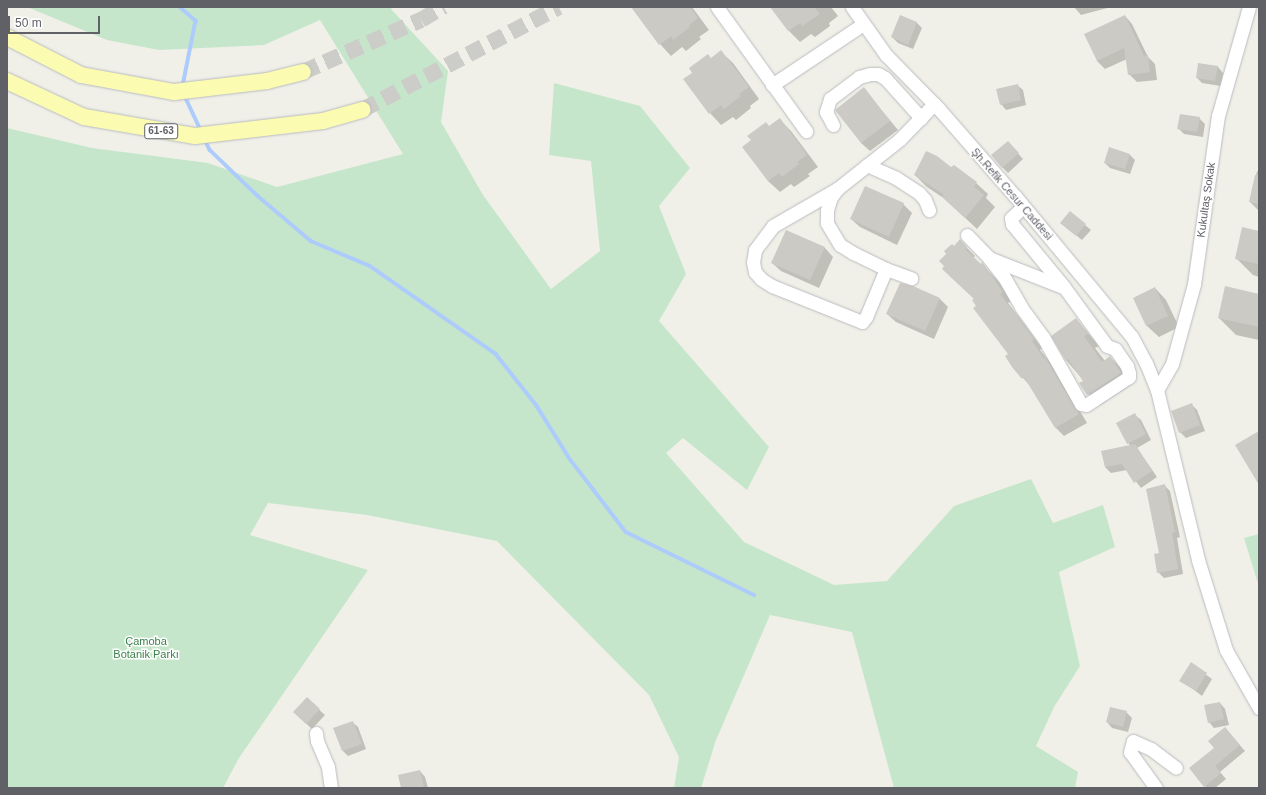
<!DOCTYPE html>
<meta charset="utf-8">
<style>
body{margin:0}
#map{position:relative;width:1266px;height:795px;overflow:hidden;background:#f0f0e8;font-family:Helvetica,sans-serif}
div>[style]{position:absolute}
.green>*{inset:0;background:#c6e6cb}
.shadow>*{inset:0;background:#0003}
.stream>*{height:3.5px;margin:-1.75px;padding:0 1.75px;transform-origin:1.75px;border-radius:1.75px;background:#adccfb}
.building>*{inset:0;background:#cccac4}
.major-tunnel>*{height:16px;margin-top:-8px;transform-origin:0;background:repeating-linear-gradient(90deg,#ccccc8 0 16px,transparent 0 24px)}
.roads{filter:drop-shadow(0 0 1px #babbc0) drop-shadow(0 0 1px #babbc0)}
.minor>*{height:13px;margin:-6.5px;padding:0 6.5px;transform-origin:6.5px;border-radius:6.5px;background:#fff}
.major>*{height:16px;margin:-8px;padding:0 8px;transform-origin:8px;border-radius:8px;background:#fbfbb2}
span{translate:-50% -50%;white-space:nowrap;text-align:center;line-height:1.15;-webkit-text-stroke:3px #fff;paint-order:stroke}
.shield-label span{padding:1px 3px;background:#fff;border:1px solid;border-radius:3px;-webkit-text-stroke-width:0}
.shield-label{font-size:10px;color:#5f6167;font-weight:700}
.street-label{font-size:11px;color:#5f6167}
.park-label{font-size:11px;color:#3a8349}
.frame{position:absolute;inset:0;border:8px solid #5f6167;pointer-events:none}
.scale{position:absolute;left:8px;top:16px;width:92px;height:18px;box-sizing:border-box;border:2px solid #5f6167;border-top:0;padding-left:5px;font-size:12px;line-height:14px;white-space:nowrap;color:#5f6167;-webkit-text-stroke:3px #fff;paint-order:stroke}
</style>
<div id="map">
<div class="green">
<i style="clip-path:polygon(27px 7px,392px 7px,391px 9px,448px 71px,441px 122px,483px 195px,551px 289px,600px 251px,591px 161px,549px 155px,554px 83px,640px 106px,690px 168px,659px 206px,686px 274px,659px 321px,769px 447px,747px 490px,683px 438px,666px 453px,744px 542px,834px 585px,887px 581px,954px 506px,1031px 479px,1053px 523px,1103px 505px,1115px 547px,1059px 572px,1080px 666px,1054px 707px,1036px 746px,1078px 772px,1075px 788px,894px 788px,852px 632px,770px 615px,716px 740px,701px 788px,674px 788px,679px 757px,649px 695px,497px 541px,367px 515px,268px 503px,250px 535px,368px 570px,239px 758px,223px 788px,7px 788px,7px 128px,92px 148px,208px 163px,277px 187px,403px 154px,320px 20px,264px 45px,159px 50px,107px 40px)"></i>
<i style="clip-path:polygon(1259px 534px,1259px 587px,1244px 538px)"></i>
</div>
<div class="shadow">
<i style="clip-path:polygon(639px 7px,692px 7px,709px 30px,699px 37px,701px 39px,686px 51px,682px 47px,671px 56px,660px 44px)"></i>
<i style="clip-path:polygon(771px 7px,831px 7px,838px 16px,829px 23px,830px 26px,815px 37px,811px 34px,800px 42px,789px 31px)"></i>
<i style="clip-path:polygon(1074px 7px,1111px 7px,1081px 15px)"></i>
<i style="clip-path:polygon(901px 16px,917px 23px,922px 28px,913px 49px,898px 43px,892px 37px)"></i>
<i style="clip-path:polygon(1125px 16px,1132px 24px,1148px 57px,1155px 64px,1157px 80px,1137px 82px,1129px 74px,1127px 59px,1105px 69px,1097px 61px)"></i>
<i style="clip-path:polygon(721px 52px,733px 63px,759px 99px,750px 106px,751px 108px,736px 120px,733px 117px,721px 125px,710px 113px,694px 73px)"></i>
<i style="clip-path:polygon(1218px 67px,1223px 73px,1221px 86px,1202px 83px,1197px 78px)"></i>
<i style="clip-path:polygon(1017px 85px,1023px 90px,1026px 105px,1006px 110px,1001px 104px)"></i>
<i style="clip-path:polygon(864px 89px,898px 130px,870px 151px,861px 143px)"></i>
<i style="clip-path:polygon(1199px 118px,1205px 124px,1203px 137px,1184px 134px,1178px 128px)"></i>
<i style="clip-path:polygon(779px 119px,791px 131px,818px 167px,808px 174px,810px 176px,794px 187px,791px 184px,780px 192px,768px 181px,743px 147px)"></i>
<i style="clip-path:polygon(1013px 148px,1023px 159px,1008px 173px,1002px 167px)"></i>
<i style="clip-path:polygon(1129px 154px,1135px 160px,1130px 174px,1110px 168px,1105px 163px)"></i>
<i style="clip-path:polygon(951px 169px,976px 183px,988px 194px,986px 198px,995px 207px,977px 229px,945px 199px,927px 187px,915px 175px)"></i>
<i style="clip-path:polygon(1257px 171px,1259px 172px,1259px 211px,1250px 202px)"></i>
<i style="clip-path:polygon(903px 204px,912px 213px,897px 245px,860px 227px,851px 219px)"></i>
<i style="clip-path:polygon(1085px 225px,1091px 230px,1082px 240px,1067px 228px)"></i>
<i style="clip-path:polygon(787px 231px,825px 248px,833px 257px,819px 288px,781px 271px,772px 263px)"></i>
<i style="clip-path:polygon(1259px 232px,1259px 277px,1253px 275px,1236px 258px)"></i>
<i style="clip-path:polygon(960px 241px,975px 256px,973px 258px,981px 266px,982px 264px,999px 282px,1011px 301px,1008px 303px,1042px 348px,1040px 350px,1054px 367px,1087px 423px,1064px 436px,1056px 428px,1030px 386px,1013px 366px,1009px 354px,978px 306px,954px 247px)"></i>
<i style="clip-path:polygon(1155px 288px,1166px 300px,1179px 327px,1159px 337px,1147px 326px,1134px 298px)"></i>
<i style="clip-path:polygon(1259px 295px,1259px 340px,1236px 335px,1219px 318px)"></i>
<i style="clip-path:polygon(940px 299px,948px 307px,934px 339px,896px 322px,887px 314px)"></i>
<i style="clip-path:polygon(1076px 319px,1099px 346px,1095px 348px,1105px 361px,1110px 357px,1122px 369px,1131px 385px,1100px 405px,1088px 394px,1084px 381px,1066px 360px)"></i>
<i style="clip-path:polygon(1191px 404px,1197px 410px,1205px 431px,1186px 438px,1180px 432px)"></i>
<i style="clip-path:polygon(1135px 415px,1141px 420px,1151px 440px,1137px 448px,1157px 477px,1141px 488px,1127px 470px,1111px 473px,1105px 467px,1103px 451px,1130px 446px,1118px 424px)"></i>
<i style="clip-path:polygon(1164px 485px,1170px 491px,1180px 537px,1177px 538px,1183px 574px,1164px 578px,1158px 572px)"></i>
<i style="clip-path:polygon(1191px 664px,1212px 679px,1202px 696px,1181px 680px)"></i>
<i style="clip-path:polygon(307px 699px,325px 715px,312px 729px,294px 712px)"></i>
<i style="clip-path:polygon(1220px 703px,1225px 709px,1229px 725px,1214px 728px,1209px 722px)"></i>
<i style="clip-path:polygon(1126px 712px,1132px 718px,1128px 732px,1112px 728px,1107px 722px)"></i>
<i style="clip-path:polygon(352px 722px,358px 727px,366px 749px,348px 756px,343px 751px,334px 729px)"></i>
<i style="clip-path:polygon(1230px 734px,1245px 751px,1220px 772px,1226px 779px,1215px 788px,1207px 788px,1205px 786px,1215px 748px)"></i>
<i style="clip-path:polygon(420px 771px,425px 777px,428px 788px,402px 788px)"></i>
</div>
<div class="stream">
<i style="left:180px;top:7px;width:21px;rotate:41deg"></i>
<i style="left:196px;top:21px;width:66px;rotate:101.3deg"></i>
<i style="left:185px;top:96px;width:38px;rotate:65deg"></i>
<i style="left:205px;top:140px;width:11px;rotate:63deg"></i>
<i style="left:210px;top:150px;width:66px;rotate:43.8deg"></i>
<i style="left:258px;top:196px;width:70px;rotate:40.3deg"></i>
<i style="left:311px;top:241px;width:64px;rotate:23deg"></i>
<i style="left:370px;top:266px;width:154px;rotate:34.9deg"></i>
<i style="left:496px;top:354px;width:66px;rotate:51.7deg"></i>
<i style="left:537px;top:406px;width:62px;rotate:58.1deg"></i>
<i style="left:570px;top:459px;width:92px;rotate:52.5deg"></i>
<i style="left:626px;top:532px;width:143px;rotate:26.2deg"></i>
</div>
<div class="building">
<i style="clip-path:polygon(631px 7px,690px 7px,698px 18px,689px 25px,690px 27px,673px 40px,671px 36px,659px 45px)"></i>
<i style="clip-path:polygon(770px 7px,814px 7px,820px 14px,802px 26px,800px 23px,788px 31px)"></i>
<i style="clip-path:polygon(900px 15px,917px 22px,908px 45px,891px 37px)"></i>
<i style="clip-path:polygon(1125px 15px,1144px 56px,1148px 55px,1150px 72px,1128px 75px,1124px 48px,1097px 61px,1084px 34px)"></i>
<i style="clip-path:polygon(721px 50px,749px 87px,739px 94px,741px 96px,724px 109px,721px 105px,709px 114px,683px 79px,692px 73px,689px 68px,708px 54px,711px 58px)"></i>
<i style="clip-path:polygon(1198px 63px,1218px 66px,1215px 81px,1196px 78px)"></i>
<i style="clip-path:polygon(1018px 84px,1021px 100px,1000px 105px,996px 89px)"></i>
<i style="clip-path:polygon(864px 87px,890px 121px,861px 143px,835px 110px)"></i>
<i style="clip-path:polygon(1180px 114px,1200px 117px,1197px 132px,1177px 129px)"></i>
<i style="clip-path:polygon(780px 118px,807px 155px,797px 162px,799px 164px,782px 177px,779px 173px,768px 181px,742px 147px,751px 140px,747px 136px,766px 122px,769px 126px)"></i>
<i style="clip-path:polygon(1008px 141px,1019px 153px,1002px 168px,991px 155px)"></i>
<i style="clip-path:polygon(1109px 147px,1130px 154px,1125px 169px,1104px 163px)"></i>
<i style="clip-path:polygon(926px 151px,937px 156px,951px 167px,954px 165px,977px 182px,974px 187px,984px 195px,965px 218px,943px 198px,943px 194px,914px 175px)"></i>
<i style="clip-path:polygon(1255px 175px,1259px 175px,1259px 204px,1249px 202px)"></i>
<i style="clip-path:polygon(865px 186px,904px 203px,889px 237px,850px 219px)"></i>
<i style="clip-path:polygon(1070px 211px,1086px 224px,1076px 236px,1060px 223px)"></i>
<i style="clip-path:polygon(1242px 227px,1259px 231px,1259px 264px,1235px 259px)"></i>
<i style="clip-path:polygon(786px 230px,825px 247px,810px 280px,771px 263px)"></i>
<i style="clip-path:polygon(960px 239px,967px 247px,965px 249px,981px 264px,982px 262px,990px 273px,1003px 292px,1000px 294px,1034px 339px,1032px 341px,1044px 359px,1045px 357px,1079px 414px,1055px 428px,1024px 377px,1022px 379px,1012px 367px,1005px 356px,1008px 354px,973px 308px,976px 306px,972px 300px,974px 299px,942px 269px,944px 266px,939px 261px,946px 254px,944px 251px,952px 244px,954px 246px)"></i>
<i style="clip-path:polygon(900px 283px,913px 286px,940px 298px,925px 331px,886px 314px)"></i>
<i style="clip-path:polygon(1225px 286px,1259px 294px,1259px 327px,1218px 318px)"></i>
<i style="clip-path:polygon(1155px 287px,1168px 316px,1146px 326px,1133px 298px)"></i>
<i style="clip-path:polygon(1076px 318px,1088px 334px,1084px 336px,1102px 362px,1110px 356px,1121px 373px,1087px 395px,1079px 383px,1083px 381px,1068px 359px,1066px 361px,1051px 336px)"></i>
<i style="clip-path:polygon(1192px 403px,1200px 425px,1179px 433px,1171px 411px)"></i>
<i style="clip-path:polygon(1135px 413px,1146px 434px,1127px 444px,1116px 423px)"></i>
<i style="clip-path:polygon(1259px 431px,1259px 485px,1235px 445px)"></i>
<i style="clip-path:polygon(1135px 444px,1152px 471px,1134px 483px,1122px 464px,1105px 467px,1101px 451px)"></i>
<i style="clip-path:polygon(1165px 484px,1175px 532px,1172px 533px,1178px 569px,1157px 573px,1154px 554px,1159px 553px,1146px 489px)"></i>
<i style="clip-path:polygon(1191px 662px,1207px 673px,1196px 691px,1179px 681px)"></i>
<i style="clip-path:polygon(307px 697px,320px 709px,306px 724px,293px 712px)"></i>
<i style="clip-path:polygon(1220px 702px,1224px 719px,1208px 723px,1204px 705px)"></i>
<i style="clip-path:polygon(1110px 707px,1127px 711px,1123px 727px,1106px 722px)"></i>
<i style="clip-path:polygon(353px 721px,362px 744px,342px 751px,333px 728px)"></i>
<i style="clip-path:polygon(1225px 727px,1240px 745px,1215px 766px,1221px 773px,1204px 787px,1189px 768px,1214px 748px,1208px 741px)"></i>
<i style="clip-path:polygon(420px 770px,424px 788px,401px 788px,398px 775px)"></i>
</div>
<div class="major-tunnel">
<i style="left:303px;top:72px;width:129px;rotate:-23.8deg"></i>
<i style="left:421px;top:20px;width:26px;rotate:-31deg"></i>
<i style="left:362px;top:110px;width:222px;rotate:-27.6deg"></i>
</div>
<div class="roads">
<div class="minor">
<i style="left:717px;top:7px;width:153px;rotate:54.3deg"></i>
<i style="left:852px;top:7px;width:59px;rotate:54.7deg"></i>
<i style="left:886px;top:55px;width:76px;rotate:45.5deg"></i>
<i style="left:939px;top:109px;width:116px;rotate:48.9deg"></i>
<i style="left:1015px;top:196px;width:183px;rotate:50.3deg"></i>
<i style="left:1132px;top:337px;width:30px;rotate:62deg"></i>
<i style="left:1146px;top:363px;width:29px;rotate:68deg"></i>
<i style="left:1157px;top:390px;width:175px;rotate:76.4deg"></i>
<i style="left:1198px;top:560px;width:94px;rotate:72.7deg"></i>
<i style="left:1226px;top:650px;width:67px;rotate:60.4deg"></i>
<i style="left:772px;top:85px;width:110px;rotate:-33.8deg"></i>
<i style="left:833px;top:125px;width:15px;rotate:-118deg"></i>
<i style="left:826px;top:112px;width:14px;rotate:-73deg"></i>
<i style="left:830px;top:99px;width:36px;rotate:-37deg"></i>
<i style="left:859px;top:77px;width:11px;rotate:-15deg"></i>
<i style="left:870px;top:74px;width:8px"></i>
<i style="left:878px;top:74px;width:8px;rotate:30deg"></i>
<i style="left:885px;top:78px;width:54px;rotate:48deg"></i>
<i style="left:867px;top:165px;width:32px;rotate:24deg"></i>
<i style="left:896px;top:178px;width:27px;rotate:33deg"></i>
<i style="left:919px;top:193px;width:9px;rotate:49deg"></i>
<i style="left:925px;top:200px;width:11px;rotate:68deg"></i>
<i style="left:837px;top:189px;width:74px;rotate:150deg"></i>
<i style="left:773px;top:226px;width:30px;rotate:127deg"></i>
<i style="left:755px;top:250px;width:12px;rotate:99deg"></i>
<i style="left:753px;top:262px;width:10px;rotate:79deg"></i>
<i style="left:755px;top:272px;width:9px;rotate:49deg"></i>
<i style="left:761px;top:279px;width:13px;rotate:32deg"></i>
<i style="left:772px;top:286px;width:97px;rotate:21.8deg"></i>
<i style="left:862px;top:322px;width:6px;rotate:-51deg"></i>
<i style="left:866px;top:317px;width:52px;rotate:-67.4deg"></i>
<i style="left:886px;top:269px;width:37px;rotate:-154deg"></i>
<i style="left:853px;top:253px;width:15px;rotate:-148deg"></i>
<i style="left:840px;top:245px;width:26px;rotate:-121deg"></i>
<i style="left:827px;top:223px;width:13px;rotate:-90deg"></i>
<i style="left:827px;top:210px;width:14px;rotate:-73deg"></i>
<i style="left:831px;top:197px;width:10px;rotate:-53deg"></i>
<i style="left:837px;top:189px;width:80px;rotate:-38.4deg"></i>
<i style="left:900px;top:139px;width:49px;rotate:-45.8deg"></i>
<i style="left:967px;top:235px;width:32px;rotate:46deg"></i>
<i style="left:989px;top:258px;width:79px;rotate:21.4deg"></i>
<i style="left:989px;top:258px;width:24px;rotate:52deg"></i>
<i style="left:1004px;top:277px;width:34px;rotate:60deg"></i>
<i style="left:1021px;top:307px;width:37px;rotate:54deg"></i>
<i style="left:1043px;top:337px;width:77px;rotate:60.4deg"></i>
<i style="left:1081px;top:404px;width:5px;rotate:11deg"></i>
<i style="left:1086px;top:405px;width:51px;rotate:-33.1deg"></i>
<i style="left:1129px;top:377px;width:4px;rotate:-90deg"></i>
<i style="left:1129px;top:373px;width:7px;rotate:-106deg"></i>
<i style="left:1127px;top:366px;width:21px;rotate:-125deg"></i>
<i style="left:1115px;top:349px;width:9px;rotate:-159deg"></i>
<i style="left:1107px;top:346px;width:73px;rotate:-126.1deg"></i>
<i style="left:1064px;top:287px;width:82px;rotate:-129.5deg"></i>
<i style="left:1012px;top:224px;width:6px;rotate:-99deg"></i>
<i style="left:1011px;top:218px;width:16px;rotate:-43deg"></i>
<i style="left:886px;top:269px;width:27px;rotate:20deg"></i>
<i style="left:1157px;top:390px;width:30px;rotate:-60deg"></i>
<i style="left:1172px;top:364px;width:83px;rotate:-74.6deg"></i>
<i style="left:1194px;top:284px;width:170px;rotate:-81.9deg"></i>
<i style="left:1218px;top:116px;width:113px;rotate:-74.1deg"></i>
<i style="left:316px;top:733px;width:8px;rotate:83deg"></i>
<i style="left:317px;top:741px;width:28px;rotate:67deg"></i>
<i style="left:328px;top:767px;width:21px;rotate:82deg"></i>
<i style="left:1156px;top:788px;width:44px;rotate:-125.8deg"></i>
<i style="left:1130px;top:752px;width:11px;rotate:-75deg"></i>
<i style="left:1133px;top:741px;width:20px;rotate:24deg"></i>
<i style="left:1151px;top:749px;width:31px;rotate:37deg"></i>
</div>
<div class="major">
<i style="left:7px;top:37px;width:83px;rotate:27.2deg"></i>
<i style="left:81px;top:75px;width:95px;rotate:10.4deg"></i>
<i style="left:174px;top:92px;width:94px;rotate:-6.7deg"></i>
<i style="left:267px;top:81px;width:37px;rotate:-14deg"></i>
<i style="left:7px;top:81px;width:85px;rotate:25.1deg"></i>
<i style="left:84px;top:117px;width:113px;rotate:9.7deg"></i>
<i style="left:195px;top:136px;width:129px;rotate:-6.7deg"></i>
<i style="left:323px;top:121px;width:41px;rotate:-15.8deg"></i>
</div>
</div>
<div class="shield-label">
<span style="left:161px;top:131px">61-63</span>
</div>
<div class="street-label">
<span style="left:1012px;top:194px;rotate:49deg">Şh.Refik Cesur Caddesi</span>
<span style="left:1206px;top:200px;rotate:-82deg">Kukultaş Sokak</span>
</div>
<div class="park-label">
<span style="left:146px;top:648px">Çamoba<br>Botanik Parkı</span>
</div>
<div class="frame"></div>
<div class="scale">50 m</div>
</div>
